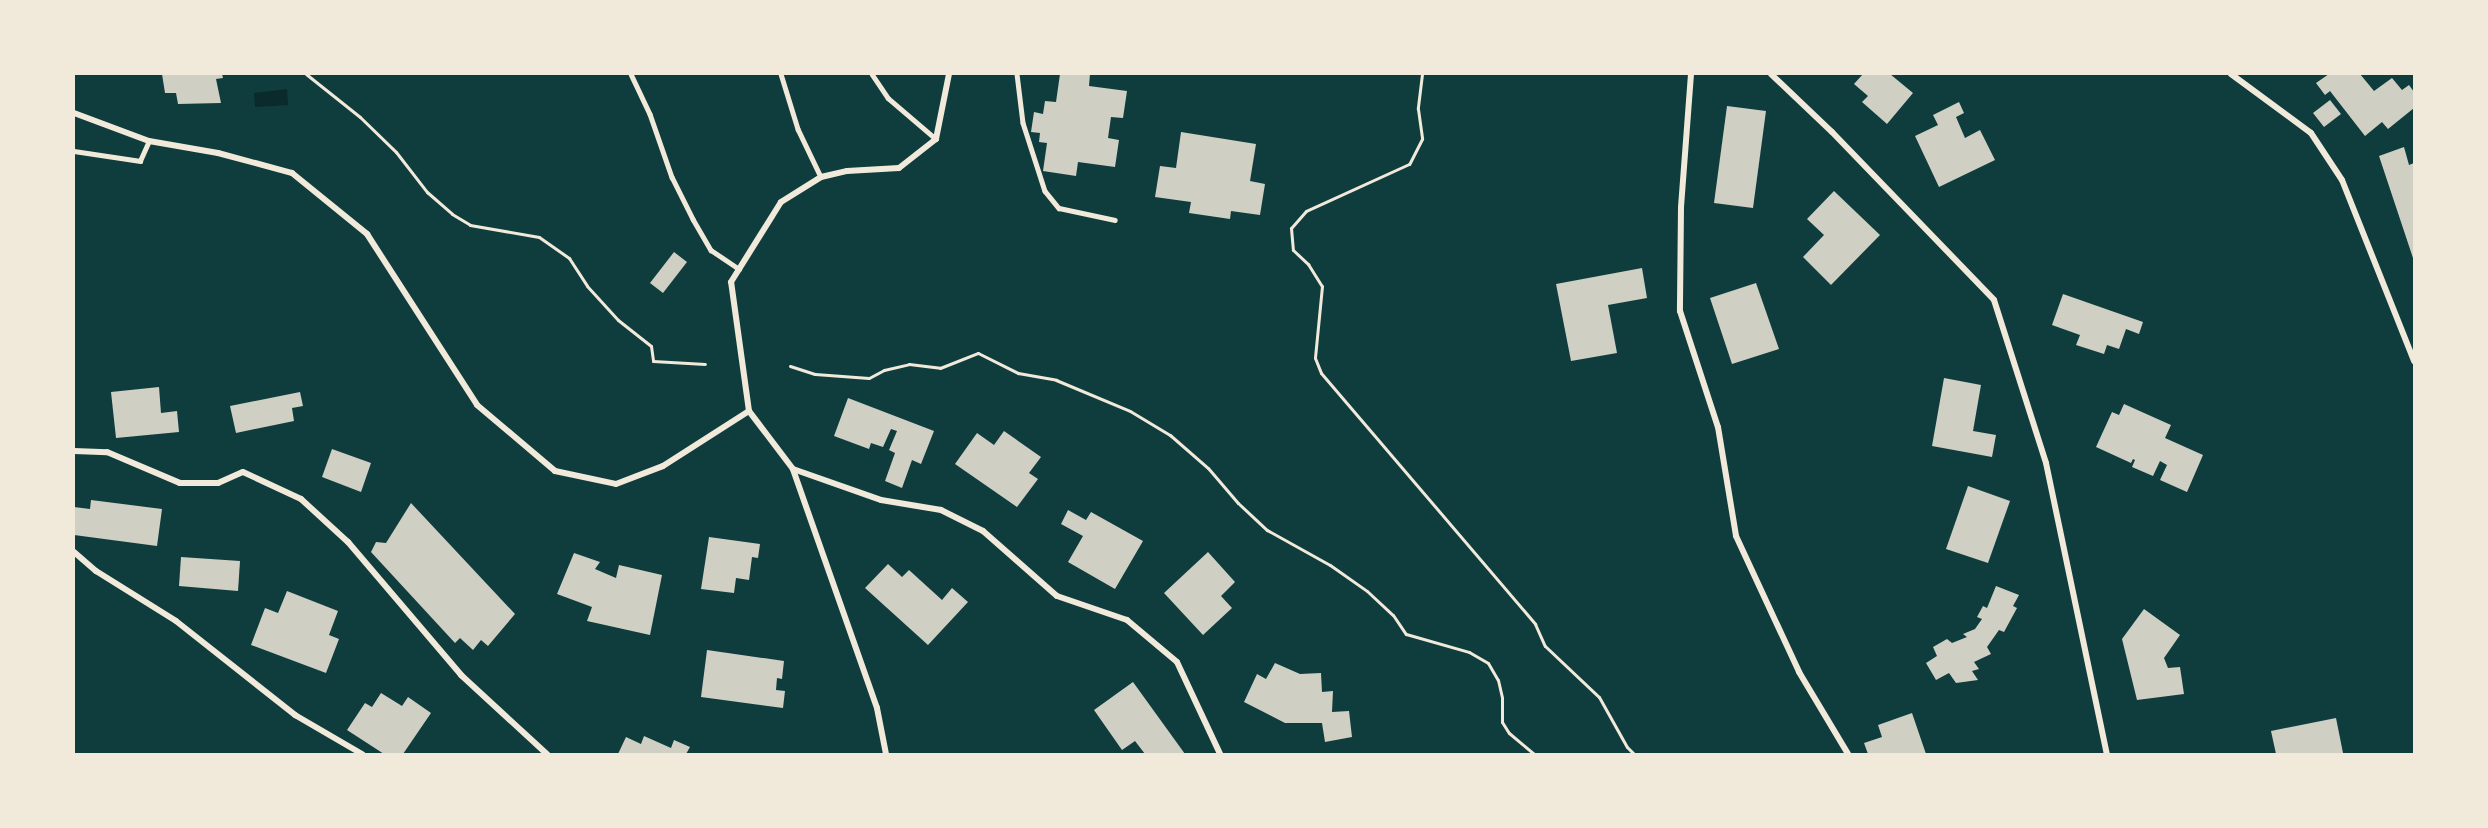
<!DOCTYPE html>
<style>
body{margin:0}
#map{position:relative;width:2488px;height:828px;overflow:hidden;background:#0f3d3e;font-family:Poppins,sans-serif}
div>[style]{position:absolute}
.water>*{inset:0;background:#0a2a2b}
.building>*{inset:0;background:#cfcfc3}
.path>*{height:3px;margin:-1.5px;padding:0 1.5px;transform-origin:1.5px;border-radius:1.5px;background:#f1e9da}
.service>*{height:4.5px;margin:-2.25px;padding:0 2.25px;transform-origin:2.25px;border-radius:2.25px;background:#f1e9da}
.minor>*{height:6px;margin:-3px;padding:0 3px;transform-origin:3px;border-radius:3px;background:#f1e9da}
span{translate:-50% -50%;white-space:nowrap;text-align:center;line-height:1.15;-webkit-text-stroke:6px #f1e9da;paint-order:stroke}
.frame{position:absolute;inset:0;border:75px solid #f1e9da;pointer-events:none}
</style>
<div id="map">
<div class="water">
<i style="clip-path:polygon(287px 89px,288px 105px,255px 107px,254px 93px)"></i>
</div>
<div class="building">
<i style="clip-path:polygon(162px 74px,222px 74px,223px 78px,216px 79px,221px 103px,178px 104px,176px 93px,165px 93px)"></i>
<i style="clip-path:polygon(1060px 74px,1090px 74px,1089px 86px,1127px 91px,1123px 118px,1111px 117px,1108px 138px,1119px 140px,1115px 167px,1078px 162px,1076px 176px,1043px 171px,1047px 143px,1039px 142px,1040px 133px,1031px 132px,1034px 112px,1043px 114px,1045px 101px,1056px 102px)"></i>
<i style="clip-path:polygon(1863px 74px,1890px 74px,1913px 93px,1887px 124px,1862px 102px,1868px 96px,1854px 84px)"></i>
<i style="clip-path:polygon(2329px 74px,2360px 74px,2374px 91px,2392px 78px,2402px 90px,2409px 85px,2414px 92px,2414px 108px,2388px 129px,2382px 122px,2365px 136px,2330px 91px,2325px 95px,2316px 83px)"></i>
<i style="clip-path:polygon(2330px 100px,2341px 114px,2324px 127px,2313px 113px)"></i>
<i style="clip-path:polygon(1959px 102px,1964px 113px,1956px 117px,1965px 138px,1980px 130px,1995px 160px,1939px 187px,1915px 136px,1938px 125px,1933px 115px)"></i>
<i style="clip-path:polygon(1727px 106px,1766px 111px,1753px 208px,1714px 203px)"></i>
<i style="clip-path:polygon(1181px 132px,1256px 144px,1250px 181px,1265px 184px,1260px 215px,1231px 211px,1230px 219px,1189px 213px,1191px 202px,1155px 197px,1160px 166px,1176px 168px)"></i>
<i style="clip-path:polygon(2404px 147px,2409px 165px,2414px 163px,2414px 261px,2379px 156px)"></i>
<i style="clip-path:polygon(1834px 191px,1880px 235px,1831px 285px,1803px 257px,1824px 235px,1807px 219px)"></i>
<i style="clip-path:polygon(674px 252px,687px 262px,663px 293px,650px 283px)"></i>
<i style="clip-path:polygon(1642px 268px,1647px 298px,1608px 305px,1617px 353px,1571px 361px,1556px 284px)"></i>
<i style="clip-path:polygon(1756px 283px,1779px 349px,1732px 364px,1710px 298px)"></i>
<i style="clip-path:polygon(2063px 294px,2143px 322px,2139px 334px,2126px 329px,2119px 349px,2107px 345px,2104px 354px,2076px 345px,2080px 335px,2052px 325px)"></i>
<i style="clip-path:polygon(1944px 378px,1981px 385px,1973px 431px,1996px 435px,1992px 457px,1932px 446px)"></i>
<i style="clip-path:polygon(159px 387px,161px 413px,177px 411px,179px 432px,116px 438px,111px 392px)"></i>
<i style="clip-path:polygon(300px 392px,303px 406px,292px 408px,294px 421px,236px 433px,230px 406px)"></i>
<i style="clip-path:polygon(848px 398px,934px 431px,921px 464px,912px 460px,902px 488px,885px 481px,895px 453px,889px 450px,897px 431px,891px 429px,883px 447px,871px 443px,869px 449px,834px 436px)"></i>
<i style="clip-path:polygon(2124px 404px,2171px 425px,2165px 438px,2203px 455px,2187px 492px,2160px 480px,2167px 465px,2160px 461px,2153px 476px,2132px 467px,2135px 460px,2133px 459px,2131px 463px,2096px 447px,2112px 412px,2119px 415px)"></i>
<i style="clip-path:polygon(1004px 431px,1041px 457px,1029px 473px,1038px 479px,1017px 507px,955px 464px,977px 433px,994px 445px)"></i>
<i style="clip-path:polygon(332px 449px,371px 463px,361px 492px,322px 477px)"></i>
<i style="clip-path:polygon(1968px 486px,2010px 501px,1988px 563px,1946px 549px)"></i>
<i style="clip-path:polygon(91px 500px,162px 509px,157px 546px,74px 535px,74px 507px,90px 509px)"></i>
<i style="clip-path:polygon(411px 503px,515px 614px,488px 646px,481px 640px,473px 650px,460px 638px,455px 643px,371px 552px,376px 542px,386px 543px)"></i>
<i style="clip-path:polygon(1068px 510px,1086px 520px,1091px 512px,1143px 541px,1115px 589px,1068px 562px,1083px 536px,1061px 524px)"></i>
<i style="clip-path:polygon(709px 537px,760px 544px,758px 558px,752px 557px,749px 580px,736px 578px,734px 593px,701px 589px)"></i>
<i style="clip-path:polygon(1208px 552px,1235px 582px,1221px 596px,1232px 608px,1203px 635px,1164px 593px)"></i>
<i style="clip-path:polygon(574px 553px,600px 562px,595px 569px,616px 578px,619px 565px,662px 575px,650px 635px,587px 621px,592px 607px,557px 594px)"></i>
<i style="clip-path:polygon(181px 557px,240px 561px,238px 591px,179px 586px)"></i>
<i style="clip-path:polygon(888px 564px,902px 577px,909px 570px,942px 600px,952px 588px,968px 602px,928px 645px,865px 588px)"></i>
<i style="clip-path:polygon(1996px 586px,2019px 595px,2013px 606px,2017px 608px,2004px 632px,1999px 630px,1987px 647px,1991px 654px,1974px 662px,1979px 669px,1972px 671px,1978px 680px,1956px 683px,1949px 673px,1936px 680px,1926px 663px,1937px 656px,1933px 647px,1947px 639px,1952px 643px,1967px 637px,1963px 634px,1975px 629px,1982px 619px,1977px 617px,1983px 606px,1987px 608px)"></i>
<i style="clip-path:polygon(287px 591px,338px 611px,329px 635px,339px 639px,326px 673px,251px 645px,265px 608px,278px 613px)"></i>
<i style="clip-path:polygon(2144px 609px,2180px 635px,2164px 658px,2168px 668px,2180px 667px,2184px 694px,2137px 700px,2122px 639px)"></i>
<i style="clip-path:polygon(707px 650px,784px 661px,782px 679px,777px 678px,776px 690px,785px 691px,783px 708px,701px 697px)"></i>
<i style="clip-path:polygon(1275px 663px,1300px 674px,1321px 673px,1322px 692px,1333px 691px,1332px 712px,1349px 711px,1352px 737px,1325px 742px,1322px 723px,1285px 723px,1244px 702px,1257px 674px,1266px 679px)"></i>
<i style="clip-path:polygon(1133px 682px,1185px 754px,1145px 754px,1135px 741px,1122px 750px,1094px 710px)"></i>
<i style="clip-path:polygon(381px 693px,402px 706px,408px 697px,431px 713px,403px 754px,384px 754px,347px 730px,365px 703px,372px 707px)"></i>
<i style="clip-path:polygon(1912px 713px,1926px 754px,1868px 754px,1864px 743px,1882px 737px,1878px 725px)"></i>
<i style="clip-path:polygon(2336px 718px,2343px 753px,2276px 754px,2271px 731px)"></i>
<i style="clip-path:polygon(644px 736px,671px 748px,674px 740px,690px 747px,686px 754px,618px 754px,626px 737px,641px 744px)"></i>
</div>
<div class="path">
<i style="left:306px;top:74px;width:69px;rotate:38.5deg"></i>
<i style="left:360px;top:117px;width:50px;rotate:44.2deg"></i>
<i style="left:396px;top:152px;width:51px;rotate:52.2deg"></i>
<i style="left:427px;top:192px;width:33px;rotate:41deg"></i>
<i style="left:452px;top:214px;width:21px;rotate:31deg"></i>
<i style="left:470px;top:225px;width:70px;rotate:9.9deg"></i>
<i style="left:539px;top:237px;width:37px;rotate:35deg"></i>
<i style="left:569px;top:258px;width:33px;rotate:57deg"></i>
<i style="left:587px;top:286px;width:46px;rotate:47.6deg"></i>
<i style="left:618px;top:320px;width:42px;rotate:38.2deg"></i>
<i style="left:651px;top:346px;width:15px;rotate:82deg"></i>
<i style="left:653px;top:361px;width:52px;rotate:3.3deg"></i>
<i style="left:1422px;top:74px;width:35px;rotate:97deg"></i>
<i style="left:1418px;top:109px;width:30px;rotate:82deg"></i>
<i style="left:1422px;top:139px;width:28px;rotate:117deg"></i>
<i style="left:1409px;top:164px;width:113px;rotate:155.5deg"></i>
<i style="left:1306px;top:211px;width:23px;rotate:131deg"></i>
<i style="left:1291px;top:228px;width:22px;rotate:85deg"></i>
<i style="left:1293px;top:250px;width:21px;rotate:43deg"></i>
<i style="left:1308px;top:264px;width:26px;rotate:58deg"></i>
<i style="left:1322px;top:286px;width:72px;rotate:95.6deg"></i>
<i style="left:1315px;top:358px;width:16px;rotate:68deg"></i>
<i style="left:1321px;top:373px;width:330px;rotate:49.5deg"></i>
<i style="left:1535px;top:624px;width:24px;rotate:66deg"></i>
<i style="left:1545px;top:646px;width:74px;rotate:43.4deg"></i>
<i style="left:1599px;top:697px;width:57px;rotate:60.8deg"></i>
<i style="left:1627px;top:747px;width:10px;rotate:45deg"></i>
<i style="left:790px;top:366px;width:26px;rotate:18deg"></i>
<i style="left:815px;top:374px;width:54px;rotate:4.2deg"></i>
<i style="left:869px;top:378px;width:17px;rotate:-28deg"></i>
<i style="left:884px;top:370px;width:26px;rotate:-13deg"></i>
<i style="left:909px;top:364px;width:31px;rotate:7deg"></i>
<i style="left:940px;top:368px;width:41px;rotate:-21.5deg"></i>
<i style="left:978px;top:353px;width:45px;rotate:26.6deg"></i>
<i style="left:1018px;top:373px;width:39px;rotate:10deg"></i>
<i style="left:1056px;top:380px;width:80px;rotate:22.7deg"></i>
<i style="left:1130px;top:411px;width:47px;rotate:31deg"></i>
<i style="left:1170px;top:435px;width:50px;rotate:41deg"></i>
<i style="left:1208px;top:468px;width:46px;rotate:49.4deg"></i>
<i style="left:1238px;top:503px;width:40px;rotate:43deg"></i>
<i style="left:1267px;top:530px;width:72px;rotate:29.1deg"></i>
<i style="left:1330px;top:565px;width:45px;rotate:35.1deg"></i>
<i style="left:1367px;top:591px;width:35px;rotate:43deg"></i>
<i style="left:1393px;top:615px;width:23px;rotate:56deg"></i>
<i style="left:1406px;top:634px;width:66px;rotate:15.9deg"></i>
<i style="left:1469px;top:652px;width:22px;rotate:30deg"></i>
<i style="left:1488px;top:663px;width:20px;rotate:60deg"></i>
<i style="left:1498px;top:680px;width:18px;rotate:77deg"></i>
<i style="left:1502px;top:698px;width:24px;rotate:90deg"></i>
<i style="left:1502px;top:722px;width:13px;rotate:58deg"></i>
<i style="left:1509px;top:733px;width:33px;rotate:40deg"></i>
</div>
<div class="service">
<i style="left:631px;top:74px;width:44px;rotate:64.6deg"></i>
<i style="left:650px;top:114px;width:67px;rotate:70.8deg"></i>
<i style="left:672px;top:177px;width:47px;rotate:63.4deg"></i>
<i style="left:693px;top:219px;width:36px;rotate:60deg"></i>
<i style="left:711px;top:250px;width:34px;rotate:34deg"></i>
<i style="left:781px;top:74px;width:58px;rotate:72.8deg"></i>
<i style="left:798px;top:129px;width:53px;rotate:64.4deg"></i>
<i style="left:872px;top:74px;width:29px;rotate:56deg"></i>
<i style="left:888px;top:98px;width:63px;rotate:40.5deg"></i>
<i style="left:1017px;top:74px;width:49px;rotate:83deg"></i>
<i style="left:1023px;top:123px;width:71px;rotate:72.1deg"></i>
<i style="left:1045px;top:191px;width:22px;rotate:51deg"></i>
<i style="left:1059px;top:208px;width:57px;rotate:12.1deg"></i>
<i style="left:74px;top:151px;width:67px;rotate:8.6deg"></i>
<i style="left:140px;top:161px;width:22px;rotate:-66deg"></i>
</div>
<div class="minor">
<i style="left:1691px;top:74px;width:134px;rotate:94.3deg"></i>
<i style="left:1681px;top:208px;width:103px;rotate:90.6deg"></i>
<i style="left:1680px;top:311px;width:122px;rotate:71.9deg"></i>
<i style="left:1718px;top:427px;width:110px;rotate:80.6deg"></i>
<i style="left:1736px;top:536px;width:150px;rotate:65.1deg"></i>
<i style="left:1799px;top:672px;width:96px;rotate:59.1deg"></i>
<i style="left:1771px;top:74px;width:84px;rotate:43.6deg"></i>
<i style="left:1832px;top:132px;width:233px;rotate:46deg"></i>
<i style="left:1994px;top:300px;width:171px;rotate:72.3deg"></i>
<i style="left:2046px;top:463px;width:297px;rotate:78.2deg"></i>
<i style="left:2231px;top:74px;width:99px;rotate:36.4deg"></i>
<i style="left:2311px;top:133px;width:56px;rotate:56.6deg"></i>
<i style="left:2342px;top:180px;width:195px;rotate:68.3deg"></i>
<i style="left:74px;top:113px;width:80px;rotate:20.5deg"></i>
<i style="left:149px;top:141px;width:70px;rotate:9.9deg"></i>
<i style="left:218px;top:153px;width:77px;rotate:15.1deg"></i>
<i style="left:292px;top:173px;width:97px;rotate:39.1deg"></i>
<i style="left:367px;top:234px;width:203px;rotate:57.2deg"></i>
<i style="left:477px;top:405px;width:102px;rotate:40.2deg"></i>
<i style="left:555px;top:471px;width:62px;rotate:12deg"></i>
<i style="left:616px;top:484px;width:50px;rotate:-21deg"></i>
<i style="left:663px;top:466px;width:102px;rotate:-32.6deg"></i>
<i style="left:74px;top:451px;width:33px;rotate:2deg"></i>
<i style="left:107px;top:452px;width:79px;rotate:23deg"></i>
<i style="left:180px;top:483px;width:38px"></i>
<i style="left:218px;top:483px;width:27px;rotate:-24deg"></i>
<i style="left:243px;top:472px;width:64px;rotate:25deg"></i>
<i style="left:301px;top:499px;width:64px;rotate:42.5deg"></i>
<i style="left:348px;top:542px;width:175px;rotate:49.6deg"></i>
<i style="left:461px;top:675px;width:117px;rotate:42.6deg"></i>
<i style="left:793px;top:469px;width:93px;rotate:19.4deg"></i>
<i style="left:881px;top:500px;width:61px;rotate:9.5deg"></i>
<i style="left:941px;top:510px;width:47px;rotate:26.6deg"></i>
<i style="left:983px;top:531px;width:98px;rotate:41.3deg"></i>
<i style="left:1057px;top:596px;width:74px;rotate:18.9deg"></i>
<i style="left:1127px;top:620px;width:65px;rotate:40deg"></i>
<i style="left:1177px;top:662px;width:102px;rotate:64.9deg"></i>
<i style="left:74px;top:552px;width:29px;rotate:41deg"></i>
<i style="left:96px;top:571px;width:94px;rotate:32deg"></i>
<i style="left:176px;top:621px;width:152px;rotate:38.3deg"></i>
<i style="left:295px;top:715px;width:78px;rotate:30.2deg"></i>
<i style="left:886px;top:754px;width:47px;rotate:-101.1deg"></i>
<i style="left:877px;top:708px;width:253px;rotate:-109.4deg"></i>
<i style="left:793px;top:469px;width:73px;rotate:-127.2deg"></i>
<i style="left:749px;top:411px;width:130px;rotate:-97.9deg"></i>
<i style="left:731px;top:282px;width:94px;rotate:-58deg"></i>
<i style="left:781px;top:202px;width:47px;rotate:-32deg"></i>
<i style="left:821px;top:177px;width:27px;rotate:-13deg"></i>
<i style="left:847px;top:171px;width:52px;rotate:-3.3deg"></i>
<i style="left:899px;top:168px;width:47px;rotate:-38.1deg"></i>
<i style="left:936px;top:139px;width:66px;rotate:-78.7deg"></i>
</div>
<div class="frame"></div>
</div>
